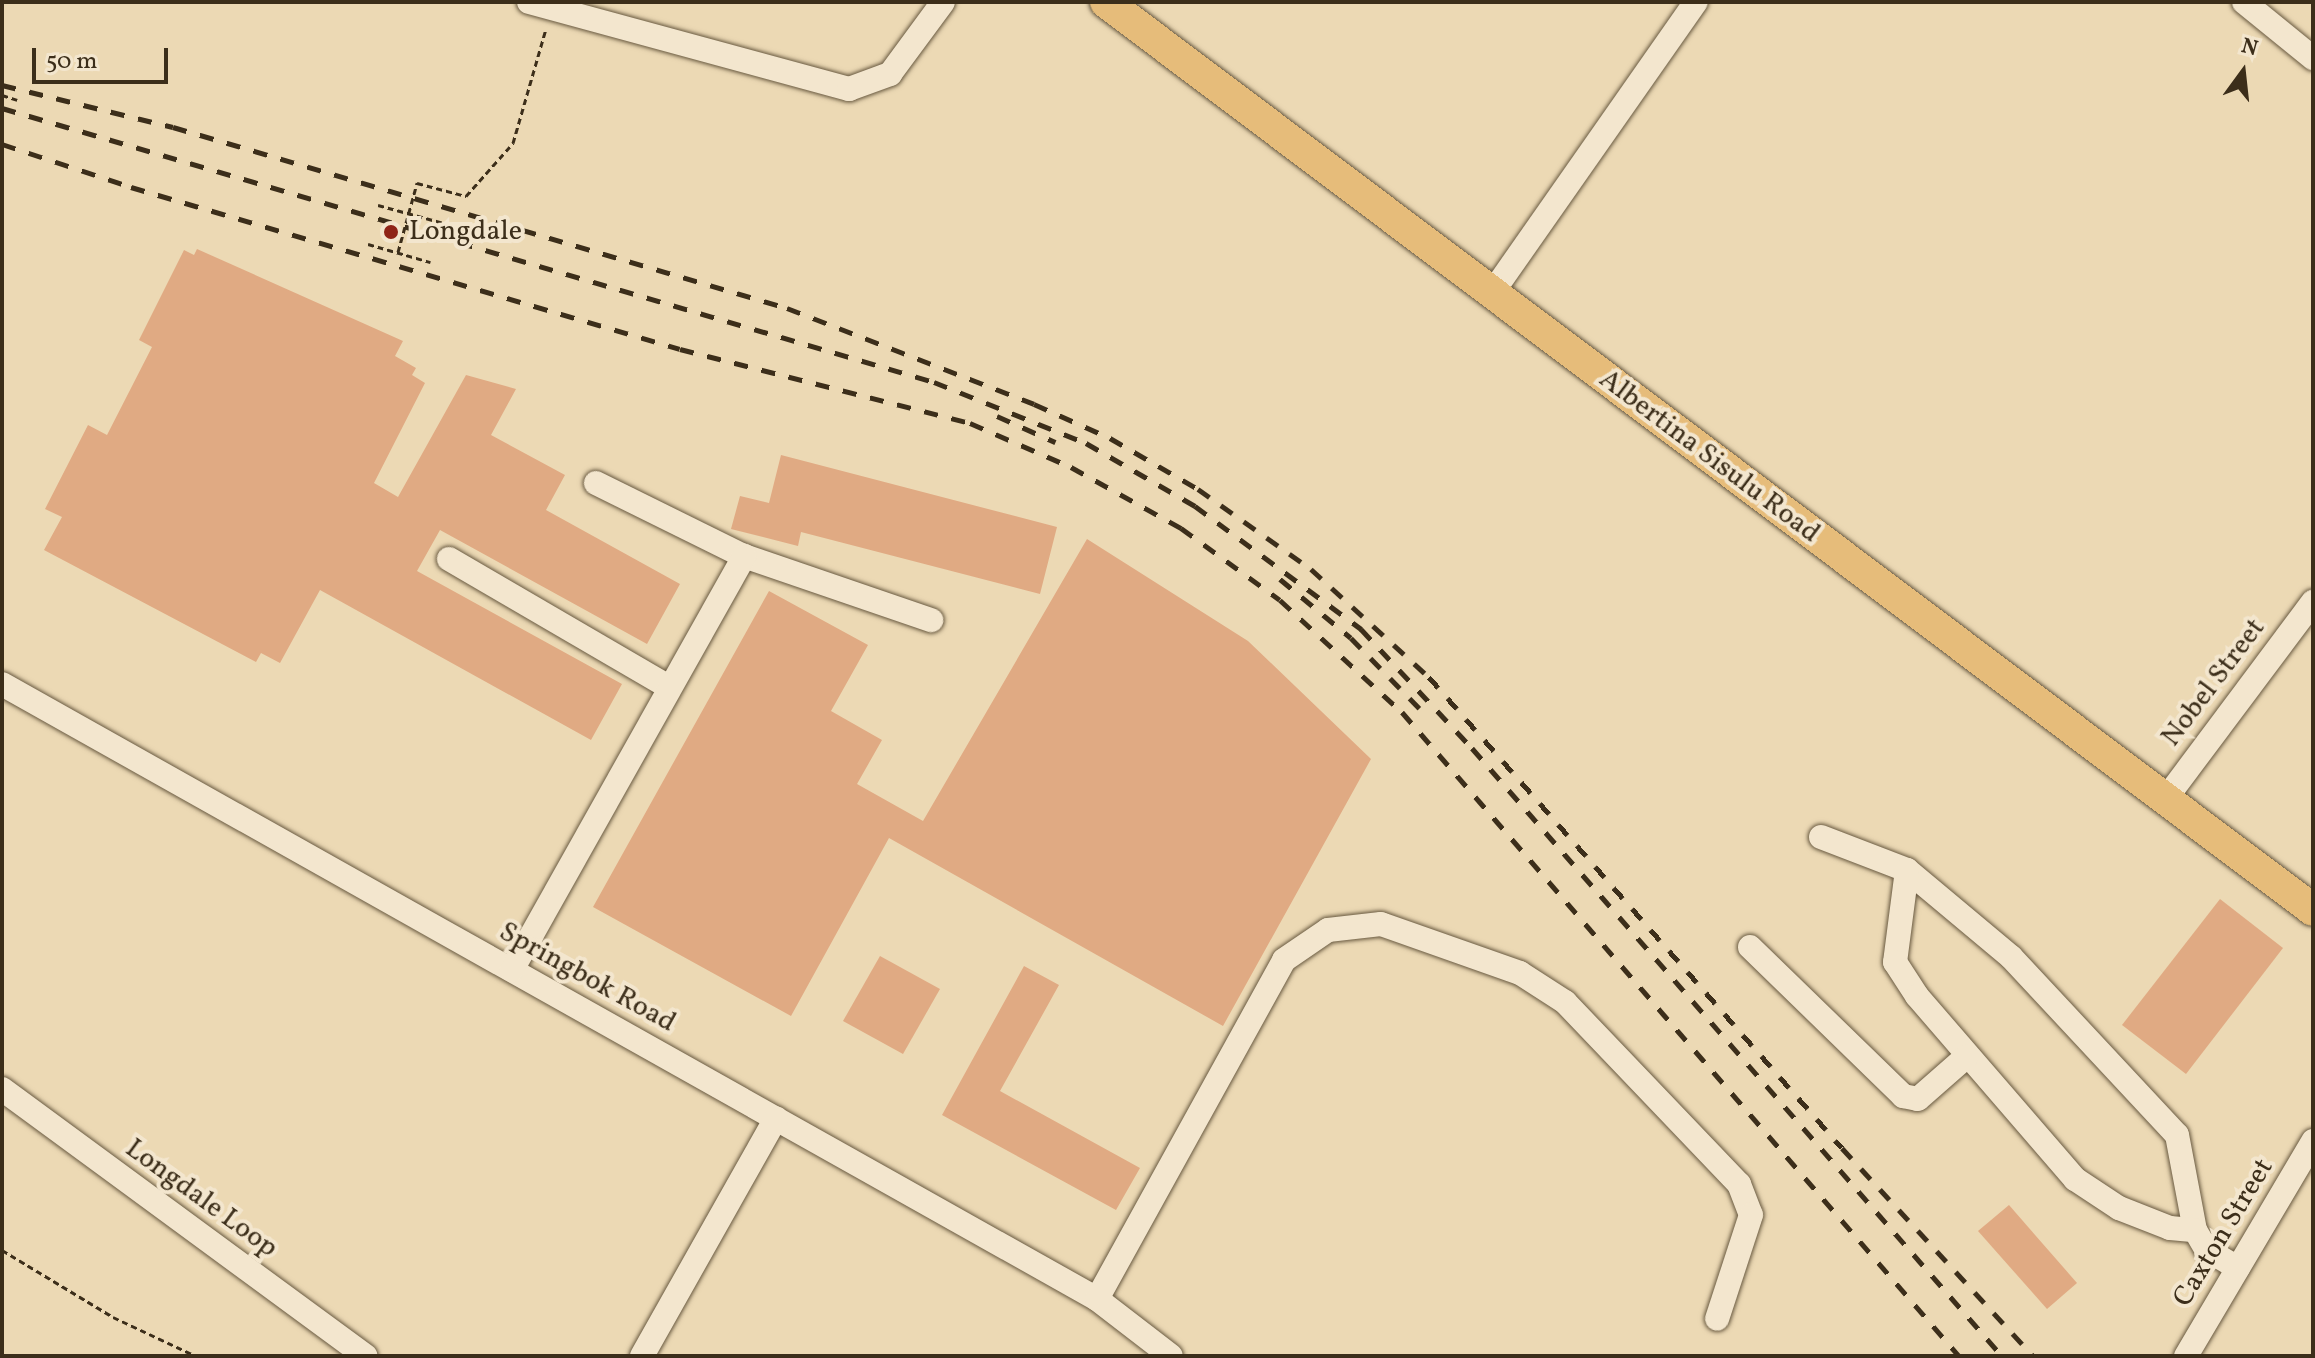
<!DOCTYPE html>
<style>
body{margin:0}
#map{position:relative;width:2315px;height:1358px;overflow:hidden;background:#ecd9b4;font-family:Vollkorn,serif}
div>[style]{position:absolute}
.building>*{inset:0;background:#e0aa83}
.path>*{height:3px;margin-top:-1.5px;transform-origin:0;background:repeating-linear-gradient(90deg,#3c2e1a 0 6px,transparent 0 10px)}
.roads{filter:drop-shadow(0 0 2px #685940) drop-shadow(0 0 2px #685940)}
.minor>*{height:24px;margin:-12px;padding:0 12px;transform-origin:12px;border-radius:12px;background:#f3e6ce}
.major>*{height:32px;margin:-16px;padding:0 16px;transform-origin:16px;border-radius:16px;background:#e6bc7a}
.rail>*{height:5px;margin-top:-2.5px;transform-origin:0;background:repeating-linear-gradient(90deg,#3c2e1a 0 14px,transparent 0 28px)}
.path-bridge>*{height:3px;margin-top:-1.5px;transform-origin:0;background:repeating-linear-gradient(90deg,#3c2e1a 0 6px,transparent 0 10px)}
.dots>*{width:22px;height:22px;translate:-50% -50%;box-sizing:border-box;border:4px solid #f3e6ce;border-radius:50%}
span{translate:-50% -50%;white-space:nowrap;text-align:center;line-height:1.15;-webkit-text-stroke:8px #f3e6ce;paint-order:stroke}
.poi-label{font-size:28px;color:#3c2e1a}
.left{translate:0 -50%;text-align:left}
.street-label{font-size:28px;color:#3c2e1a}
.frame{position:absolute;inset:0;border:4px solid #3c2e1a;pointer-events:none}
.north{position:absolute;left:2203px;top:32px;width:80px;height:80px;-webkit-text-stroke:6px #f3e6ce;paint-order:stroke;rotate:15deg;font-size:22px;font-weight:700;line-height:32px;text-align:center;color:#3c2e1a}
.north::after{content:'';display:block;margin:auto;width:28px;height:36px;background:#3c2e1a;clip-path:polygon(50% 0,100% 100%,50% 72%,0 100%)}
.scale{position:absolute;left:32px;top:48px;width:136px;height:36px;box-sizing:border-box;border:4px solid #3c2e1a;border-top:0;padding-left:10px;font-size:24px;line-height:28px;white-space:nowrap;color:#3c2e1a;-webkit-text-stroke:6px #f3e6ce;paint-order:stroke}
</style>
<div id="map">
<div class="building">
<i style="clip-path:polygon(197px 249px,403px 341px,395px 356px,416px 368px,412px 375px,425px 383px,374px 483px,398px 497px,466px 375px,516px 389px,491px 435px,565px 475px,546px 510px,680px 584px,647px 644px,440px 530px,417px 571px,622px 684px,591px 740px,320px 590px,280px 663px,261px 653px,256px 662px,44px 550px,62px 517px,45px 509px,88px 425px,107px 435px,152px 347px,139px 340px,184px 250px,194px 255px)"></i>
<i style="clip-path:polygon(781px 455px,1057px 527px,1040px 594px,801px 532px,798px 546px,731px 529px,740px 496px,769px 503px)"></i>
<i style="clip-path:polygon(1087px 539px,1248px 641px,1371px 759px,1223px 1026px,889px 838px,791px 1016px,593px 907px,769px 591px,868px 645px,831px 711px,882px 740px,857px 784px,923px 821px)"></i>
<i style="clip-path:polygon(2220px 899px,2283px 948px,2186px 1074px,2122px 1025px)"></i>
<i style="clip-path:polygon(880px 956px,940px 989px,903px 1054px,843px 1021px)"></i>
<i style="clip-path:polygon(1024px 966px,1059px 985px,1000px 1091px,1140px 1168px,1116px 1210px,942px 1115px)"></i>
<i style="clip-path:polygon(2009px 1205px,2077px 1283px,2047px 1309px,1978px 1231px)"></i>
</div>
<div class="path">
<i style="left:2px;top:95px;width:16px;rotate:18deg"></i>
<i style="left:417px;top:183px;width:51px;rotate:14.9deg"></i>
<i style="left:466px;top:196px;width:71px;rotate:-48.4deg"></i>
<i style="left:513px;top:143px;width:119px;rotate:-73.9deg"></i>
<i style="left:378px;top:205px;width:68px;rotate:15.3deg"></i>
<i style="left:368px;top:244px;width:65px;rotate:16.2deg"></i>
<i style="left:2px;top:1250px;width:130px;rotate:31.1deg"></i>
<i style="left:113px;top:1317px;width:92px;rotate:25.2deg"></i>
</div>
<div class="roads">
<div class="minor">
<i style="left:529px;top:2px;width:332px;rotate:15.2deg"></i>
<i style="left:849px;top:89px;width:44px;rotate:-20.1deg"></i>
<i style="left:890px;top:74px;width:89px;rotate:-53.6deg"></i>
<i style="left:2244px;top:2px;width:89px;rotate:39.1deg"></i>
<i style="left:1492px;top:293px;width:355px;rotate:-55deg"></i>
<i style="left:596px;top:483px;width:165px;rotate:26.3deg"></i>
<i style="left:744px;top:556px;width:198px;rotate:18.9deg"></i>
<i style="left:449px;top:559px;width:255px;rotate:30.2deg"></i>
<i style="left:2px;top:684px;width:1256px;rotate:29.32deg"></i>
<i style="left:1097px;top:1299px;width:93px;rotate:37.6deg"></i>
<i style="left:2164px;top:801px;width:249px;rotate:-53.2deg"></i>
<i style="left:1821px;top:837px;width:92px;rotate:21deg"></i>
<i style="left:1907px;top:870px;width:136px;rotate:39.9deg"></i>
<i style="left:2011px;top:957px;width:243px;rotate:47deg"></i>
<i style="left:2177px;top:1135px;width:97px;rotate:79.3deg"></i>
<i style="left:2195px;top:1230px;width:22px;rotate:60deg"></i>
<i style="left:2206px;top:1249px;width:37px;rotate:31deg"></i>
<i style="left:1907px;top:870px;width:93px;rotate:97.4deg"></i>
<i style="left:1895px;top:962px;width:40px;rotate:57.1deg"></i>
<i style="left:1917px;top:996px;width:242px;rotate:49.2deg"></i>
<i style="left:2075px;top:1179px;width:53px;rotate:33.4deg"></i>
<i style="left:2119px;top:1208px;width:55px;rotate:21.4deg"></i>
<i style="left:2170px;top:1228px;width:25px;rotate:5deg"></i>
<i style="left:1750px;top:947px;width:214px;rotate:44.2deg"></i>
<i style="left:1903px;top:1096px;width:15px;rotate:11deg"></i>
<i style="left:1918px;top:1099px;width:64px;rotate:-41.2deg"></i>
<i style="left:512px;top:970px;width:475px;rotate:-60.7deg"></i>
<i style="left:2px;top:1089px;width:451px;rotate:36.3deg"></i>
<i style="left:1097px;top:1299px;width:387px;rotate:-61.1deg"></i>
<i style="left:1284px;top:960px;width:53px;rotate:-34.3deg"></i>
<i style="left:1328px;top:930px;width:53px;rotate:-6.5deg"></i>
<i style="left:1381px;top:924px;width:147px;rotate:19.4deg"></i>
<i style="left:1520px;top:973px;width:54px;rotate:32.8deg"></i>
<i style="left:1565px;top:1002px;width:252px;rotate:46.3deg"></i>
<i style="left:1739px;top:1184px;width:33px;rotate:69deg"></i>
<i style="left:1751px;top:1215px;width:109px;rotate:108.1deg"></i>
<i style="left:642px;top:1356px;width:273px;rotate:-60.6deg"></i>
<i style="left:2186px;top:1356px;width:250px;rotate:-59.4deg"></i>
</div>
<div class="major">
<i style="left:1106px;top:2px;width:1510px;rotate:36.95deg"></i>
</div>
</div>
<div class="rail">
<i style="left:2px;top:85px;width:176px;rotate:13.8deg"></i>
<i style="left:173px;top:127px;width:640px;rotate:16.42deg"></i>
<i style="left:787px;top:308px;width:265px;rotate:21.2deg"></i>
<i style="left:1034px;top:404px;width:83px;rotate:24.1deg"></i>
<i style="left:1110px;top:438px;width:102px;rotate:30.1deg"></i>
<i style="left:1198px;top:489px;width:138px;rotate:35.3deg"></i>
<i style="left:1311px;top:569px;width:160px;rotate:42.5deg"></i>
<i style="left:1429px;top:677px;width:626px;rotate:48.75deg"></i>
<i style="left:1842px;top:1148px;width:282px;rotate:47.4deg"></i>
<i style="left:2px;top:108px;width:971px;rotate:16.38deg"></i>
<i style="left:934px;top:382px;width:164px;rotate:21.9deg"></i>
<i style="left:1086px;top:443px;width:126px;rotate:30deg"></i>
<i style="left:1195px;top:506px;width:207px;rotate:36.5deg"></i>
<i style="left:1361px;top:629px;width:163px;rotate:47deg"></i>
<i style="left:1472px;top:748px;width:807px;rotate:48.92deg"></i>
<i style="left:2px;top:144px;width:136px;rotate:18.4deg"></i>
<i style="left:131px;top:187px;width:572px;rotate:16.44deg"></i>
<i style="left:680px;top:349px;width:299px;rotate:14.3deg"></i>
<i style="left:970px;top:423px;width:110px;rotate:23.5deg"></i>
<i style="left:1071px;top:467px;width:126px;rotate:29deg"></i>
<i style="left:1181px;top:528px;width:122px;rotate:36deg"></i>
<i style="left:1280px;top:600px;width:166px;rotate:42.6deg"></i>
<i style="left:1402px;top:712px;width:851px;rotate:49.14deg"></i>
<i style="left:997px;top:416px;width:64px;rotate:24.1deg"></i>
<i style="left:1280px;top:579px;width:92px;rotate:39.7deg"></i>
<i style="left:1351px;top:638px;width:103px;rotate:45.8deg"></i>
</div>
<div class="path-bridge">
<i style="left:398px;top:252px;width:72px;rotate:-74.6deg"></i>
</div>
<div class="dots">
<i style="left:391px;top:232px;background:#8f2418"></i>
</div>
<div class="poi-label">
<span class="left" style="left:409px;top:232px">Longdale</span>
</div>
<div class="street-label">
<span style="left:1709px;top:457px;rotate:37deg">Albertina Sisulu Road</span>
<span style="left:2214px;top:683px;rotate:-53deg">Nobel Street</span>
<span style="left:587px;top:978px;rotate:29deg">Springbok Road</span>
<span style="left:201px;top:1199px;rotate:36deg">Longdale Loop</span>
<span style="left:2224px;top:1233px;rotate:-59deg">Caxton Street</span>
</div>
<div class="frame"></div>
<div class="north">N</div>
<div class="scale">50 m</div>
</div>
